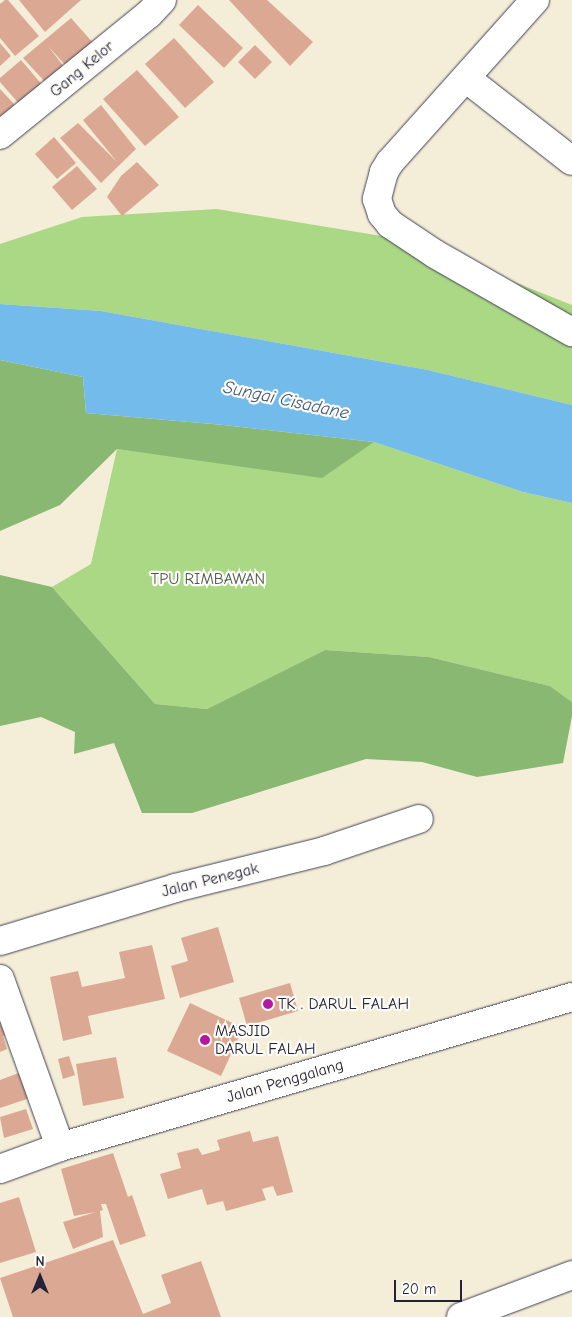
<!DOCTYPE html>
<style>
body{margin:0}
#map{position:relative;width:572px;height:1317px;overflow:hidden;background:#f4edd8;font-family:"Comic Neue",sans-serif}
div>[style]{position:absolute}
.green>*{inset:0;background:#abd885}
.forest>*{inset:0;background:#88b872}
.water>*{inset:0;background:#72bbea}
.building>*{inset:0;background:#dba993}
.roads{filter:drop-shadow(0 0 1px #424053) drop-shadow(0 0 1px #424053)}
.minor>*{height:28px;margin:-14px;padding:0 14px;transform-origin:14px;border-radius:14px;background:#fff}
.major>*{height:28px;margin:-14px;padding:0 14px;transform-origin:14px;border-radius:14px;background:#fff}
.dots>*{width:14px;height:14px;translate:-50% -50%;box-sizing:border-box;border:2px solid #fdfcf7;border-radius:50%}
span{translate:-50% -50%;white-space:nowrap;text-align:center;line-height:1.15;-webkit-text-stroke:4.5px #fdfcf7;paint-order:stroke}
.street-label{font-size:16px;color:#22223b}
.park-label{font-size:16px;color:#4b5951}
.poi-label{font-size:16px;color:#22223b}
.left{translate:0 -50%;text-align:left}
.water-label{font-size:18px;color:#3e5878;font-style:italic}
.north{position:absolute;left:15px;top:1252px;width:50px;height:50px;-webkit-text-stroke:4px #fdfcf7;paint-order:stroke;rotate:0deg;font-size:14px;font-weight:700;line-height:20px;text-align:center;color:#22223b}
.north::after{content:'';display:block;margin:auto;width:18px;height:22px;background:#22223b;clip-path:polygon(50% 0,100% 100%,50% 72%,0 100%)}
.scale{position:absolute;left:394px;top:1280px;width:68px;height:22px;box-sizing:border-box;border:2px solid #22223b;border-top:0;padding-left:6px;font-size:15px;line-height:18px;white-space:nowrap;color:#22223b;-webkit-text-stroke:4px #fdfcf7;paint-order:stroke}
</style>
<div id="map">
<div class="green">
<i style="clip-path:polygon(217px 209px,412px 241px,572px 305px,572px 405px,428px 370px,101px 311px,0 304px,0 244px,82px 217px)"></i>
<i style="clip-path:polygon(374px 442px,523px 492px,572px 503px,572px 702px,550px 686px,429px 657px,325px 650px,207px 709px,155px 704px,52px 587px,91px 564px,117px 449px,179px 457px,361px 450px)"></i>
</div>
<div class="forest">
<i style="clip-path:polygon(0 360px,83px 377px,86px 413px,224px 425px,374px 442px,322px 478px,117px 449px,60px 505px,0 531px)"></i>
<i style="clip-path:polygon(0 575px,52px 587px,155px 704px,207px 709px,325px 650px,429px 657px,550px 686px,572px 702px,572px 716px,563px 763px,477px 777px,422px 762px,366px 759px,192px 813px,142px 813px,114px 743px,74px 754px,75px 732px,41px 717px,0 726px)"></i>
</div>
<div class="water">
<i style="clip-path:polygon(0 304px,101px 311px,428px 370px,572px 405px,572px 503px,523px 492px,374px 442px,224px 425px,86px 413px,83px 377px,0 360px)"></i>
</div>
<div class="building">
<i style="clip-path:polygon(5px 0,8px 0,39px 36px,15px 56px,0 38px,0 4px)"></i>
<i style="clip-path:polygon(19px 0,81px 0,45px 32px)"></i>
<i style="clip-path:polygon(229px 0,267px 0,313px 42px,290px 66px)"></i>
<i style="clip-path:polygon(198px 5px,243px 48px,224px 68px,179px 25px)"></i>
<i style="clip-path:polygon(71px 18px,94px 44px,67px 67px,48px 46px,65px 68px,47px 84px,23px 58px)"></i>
<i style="clip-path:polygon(174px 38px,214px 82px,185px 108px,145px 64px)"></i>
<i style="clip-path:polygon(0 43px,11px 56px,0 66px)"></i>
<i style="clip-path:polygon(255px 45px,272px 62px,255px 79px,238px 62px)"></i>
<i style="clip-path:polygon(21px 60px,44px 87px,21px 106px,0 82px,0 78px)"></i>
<i style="clip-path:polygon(137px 70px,179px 117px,145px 146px,103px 99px)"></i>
<i style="clip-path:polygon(0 89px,15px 105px,0 119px)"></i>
<i style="clip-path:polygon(101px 105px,136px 149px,101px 183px,60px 138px,78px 123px,117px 162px,83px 120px)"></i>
<i style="clip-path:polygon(54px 137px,76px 163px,57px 179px,35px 154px)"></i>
<i style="clip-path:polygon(137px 162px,159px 185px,122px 216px,107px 197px,121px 176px)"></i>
<i style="clip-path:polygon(77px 166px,97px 189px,72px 210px,52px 187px)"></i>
<i style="clip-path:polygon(218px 927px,234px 982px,180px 998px,171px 966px,188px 961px,181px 938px)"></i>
<i style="clip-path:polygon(152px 945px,165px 999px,88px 1016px,92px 1034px,63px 1041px,50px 977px,78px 971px,82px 987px,125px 978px,119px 952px)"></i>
<i style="clip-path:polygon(290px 983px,298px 1011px,247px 1026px,239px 998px)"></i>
<i style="clip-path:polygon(190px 1003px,243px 1028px,221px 1076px,167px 1051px)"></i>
<i style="clip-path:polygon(0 1014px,11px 1034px,3px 1036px,7px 1049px,0 1052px)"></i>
<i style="clip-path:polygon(69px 1056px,75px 1075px,63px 1079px,58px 1059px)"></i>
<i style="clip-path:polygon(116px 1057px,124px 1098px,83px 1106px,76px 1064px)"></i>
<i style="clip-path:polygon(24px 1071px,33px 1097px,0 1108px,0 1080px)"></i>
<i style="clip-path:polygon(26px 1109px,33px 1129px,4px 1138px,0 1117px)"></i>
<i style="clip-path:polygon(250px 1131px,253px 1142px,278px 1136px,293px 1192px,277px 1196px,273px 1186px,262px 1189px,266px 1200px,226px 1211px,223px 1201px,207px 1205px,202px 1189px,168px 1199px,160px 1174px,181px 1168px,177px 1153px,198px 1148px,202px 1155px,220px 1150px,217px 1140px)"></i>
<i style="clip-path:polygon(113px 1153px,128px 1197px,132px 1195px,146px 1236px,120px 1245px,106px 1204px,101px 1204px,103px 1210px,100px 1211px,103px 1237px,73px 1249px,63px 1222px,96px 1212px,74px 1216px,61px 1169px)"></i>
<i style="clip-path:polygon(19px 1197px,36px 1252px,0 1263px,0 1203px)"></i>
<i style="clip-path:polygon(113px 1240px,143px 1314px,171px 1303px,161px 1275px,201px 1261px,221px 1317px,13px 1317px,0 1278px)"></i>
</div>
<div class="roads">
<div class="minor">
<i style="left:535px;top:0;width:217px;rotate:131.8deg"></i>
<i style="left:390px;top:162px;width:12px;rotate:121deg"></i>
<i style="left:384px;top:172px;width:28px;rotate:105deg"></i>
<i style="left:377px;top:199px;width:16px;rotate:72deg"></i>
<i style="left:382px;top:214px;width:13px;rotate:51deg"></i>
<i style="left:390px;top:224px;width:54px;rotate:33.7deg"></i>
<i style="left:435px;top:254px;width:158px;rotate:29.7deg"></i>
<i style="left:467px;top:79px;width:133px;rotate:38deg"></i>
<i style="left:0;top:135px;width:192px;rotate:-39.1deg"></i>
<i style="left:149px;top:14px;width:19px;rotate:-47deg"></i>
<i style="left:0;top:941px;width:183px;rotate:-16.8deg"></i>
<i style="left:175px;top:888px;width:154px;rotate:-13.9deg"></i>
<i style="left:324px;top:851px;width:100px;rotate:-18.6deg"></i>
<i style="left:0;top:979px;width:178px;rotate:70.3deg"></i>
<i style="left:0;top:1169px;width:64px;rotate:-20.1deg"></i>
<i style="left:60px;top:1147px;width:534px;rotate:-16.33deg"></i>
</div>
<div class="major">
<i style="left:461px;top:1317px;width:119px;rotate:-20.7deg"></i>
</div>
</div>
<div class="dots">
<i style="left:268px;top:1004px;background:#b5179e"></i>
<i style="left:205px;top:1040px;background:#b5179e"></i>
</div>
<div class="street-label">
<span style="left:82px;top:69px;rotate:-40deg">Gang Kelor</span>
<span style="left:210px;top:880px;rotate:-14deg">Jalan Penegak</span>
<span style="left:285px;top:1081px;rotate:-16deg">Jalan Penggalang</span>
</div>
<div class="park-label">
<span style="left:208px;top:579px">TPU RIMBAWAN</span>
</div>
<div class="poi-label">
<span class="left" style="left:278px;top:1004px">TK . DARUL FALAH</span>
<span class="left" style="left:215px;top:1040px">MASJID<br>DARUL FALAH</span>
</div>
<div class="water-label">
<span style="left:286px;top:401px;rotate:12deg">Sungai Cisadane</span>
</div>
<div class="north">N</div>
<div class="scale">20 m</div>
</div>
